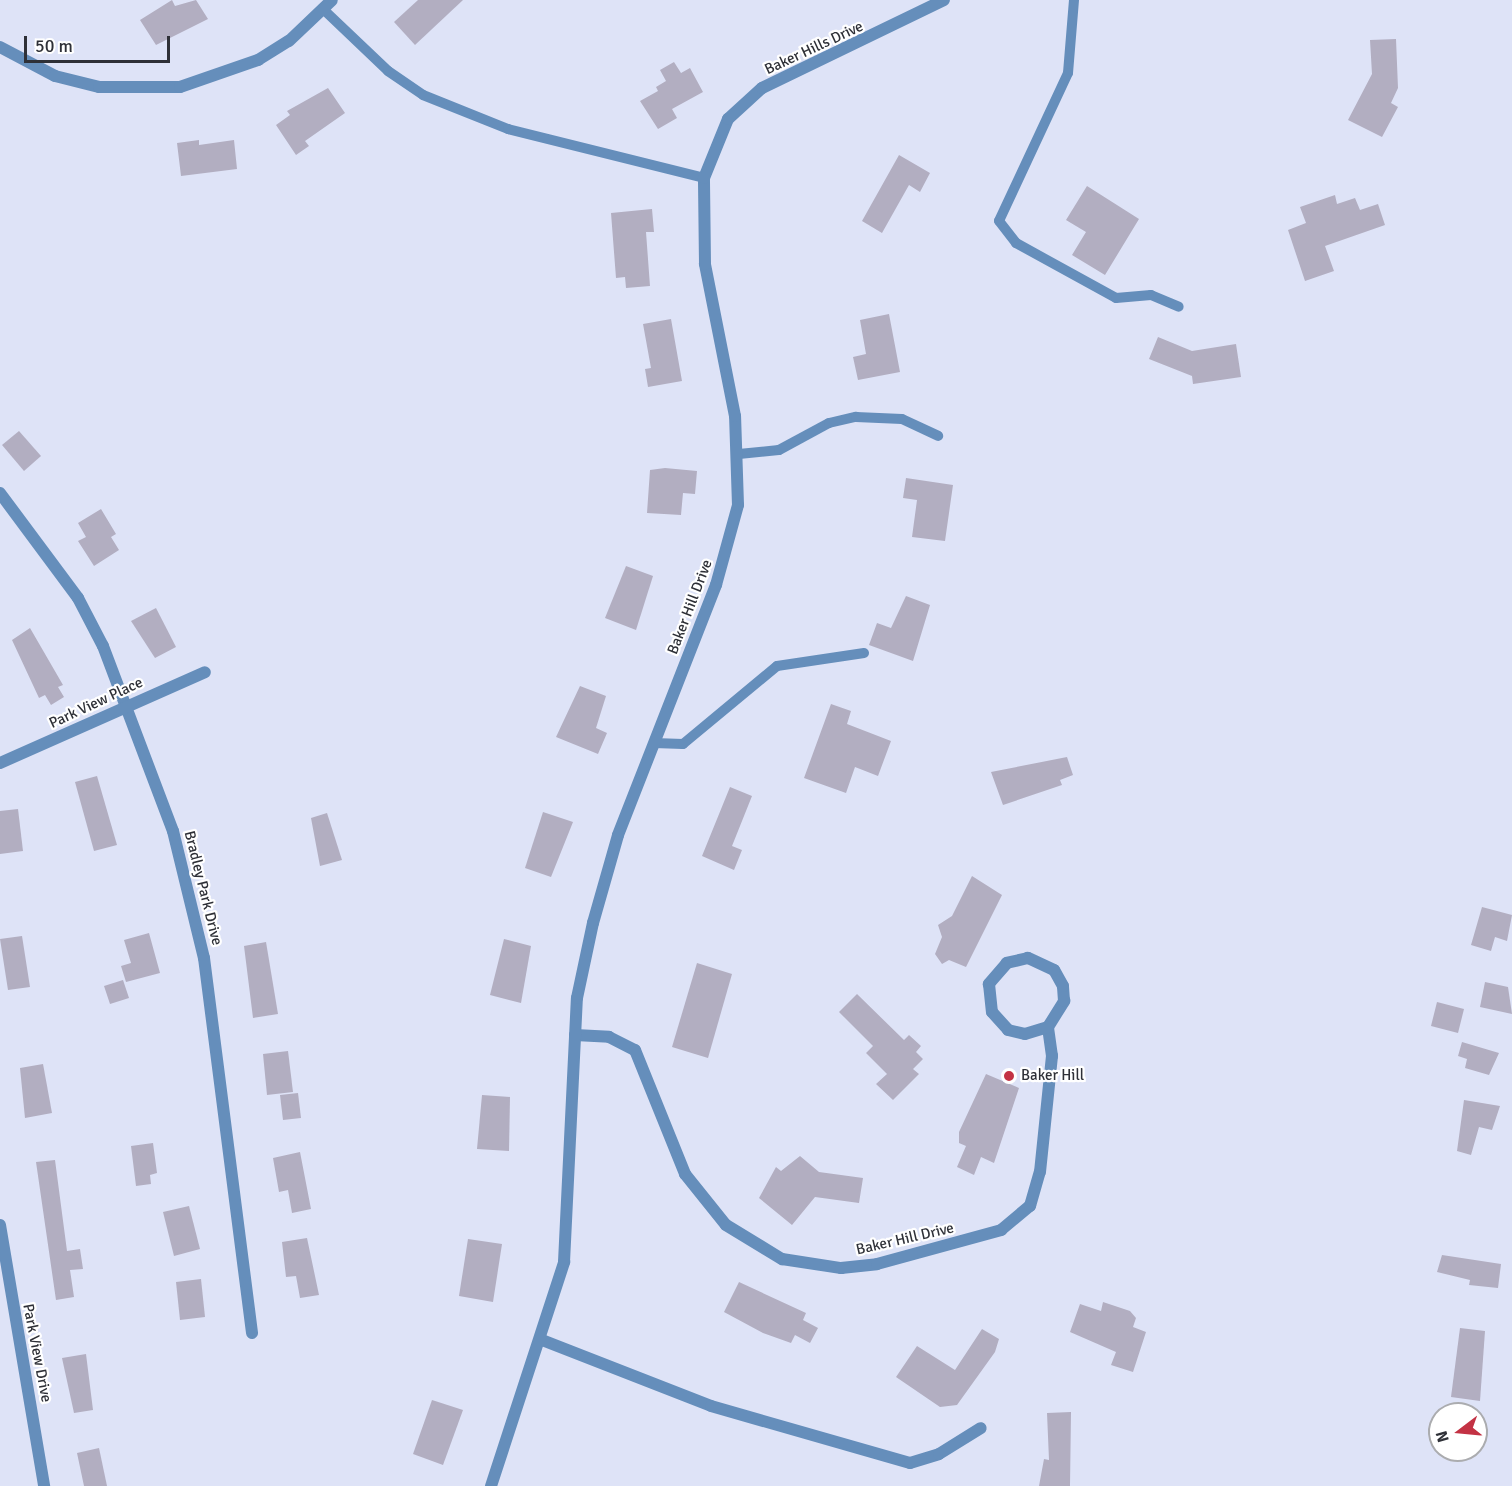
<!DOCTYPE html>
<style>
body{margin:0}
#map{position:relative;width:1512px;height:1486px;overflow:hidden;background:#dee3f7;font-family:Signika,sans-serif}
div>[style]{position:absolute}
.building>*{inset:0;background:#b2aec1}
.lane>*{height:10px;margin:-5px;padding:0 5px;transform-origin:5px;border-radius:5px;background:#658ebb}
.street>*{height:12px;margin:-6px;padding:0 6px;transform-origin:6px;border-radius:6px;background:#658ebb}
.dots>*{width:16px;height:16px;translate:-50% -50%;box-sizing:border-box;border:3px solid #fff;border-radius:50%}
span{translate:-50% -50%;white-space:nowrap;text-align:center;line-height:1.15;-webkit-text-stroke:4.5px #fff;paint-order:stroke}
.street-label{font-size:15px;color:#2e3037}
.poi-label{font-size:15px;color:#2e3037}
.left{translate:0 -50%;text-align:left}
.north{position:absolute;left:1428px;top:1402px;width:60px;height:60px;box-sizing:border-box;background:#fff;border:2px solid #abacaf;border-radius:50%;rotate:254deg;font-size:16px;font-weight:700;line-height:24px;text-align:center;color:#2e3037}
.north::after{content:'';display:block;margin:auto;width:21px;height:27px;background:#c33244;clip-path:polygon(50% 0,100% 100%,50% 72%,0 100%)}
.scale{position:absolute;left:24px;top:36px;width:146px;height:27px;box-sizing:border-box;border:3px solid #2e3037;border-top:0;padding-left:8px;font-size:18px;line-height:21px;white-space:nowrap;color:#2e3037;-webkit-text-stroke:4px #fff;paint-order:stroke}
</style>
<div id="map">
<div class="building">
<i style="clip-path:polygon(172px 0,175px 6px,196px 0,208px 19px,156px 45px,140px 20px)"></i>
<i style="clip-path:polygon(418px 0,463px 0,415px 45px,394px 22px)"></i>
<i style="clip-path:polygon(1396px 39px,1398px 88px,1391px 103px,1398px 107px,1382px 137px,1348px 120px,1372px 74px,1370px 40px)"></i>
<i style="clip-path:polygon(674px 62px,681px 73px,690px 68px,703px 92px,672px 109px,677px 118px,658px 129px,640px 101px,658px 91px,656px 87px,666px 81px,660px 70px)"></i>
<i style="clip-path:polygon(328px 88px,345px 113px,305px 141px,309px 146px,296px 155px,276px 125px,290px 115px,287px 111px)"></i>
<i style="clip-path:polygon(199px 140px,199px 145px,234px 140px,237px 169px,181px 176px,177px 143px)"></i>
<i style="clip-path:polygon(899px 155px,930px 173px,920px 192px,909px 185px,882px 233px,862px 221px)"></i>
<i style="clip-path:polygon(1087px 186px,1139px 219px,1105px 275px,1072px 255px,1086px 232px,1066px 220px)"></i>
<i style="clip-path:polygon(1335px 195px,1337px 204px,1355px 198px,1360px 210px,1378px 204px,1385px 225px,1325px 246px,1334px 271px,1305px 281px,1288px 230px,1306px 223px,1300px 207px)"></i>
<i style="clip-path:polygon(652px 209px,654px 232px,646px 232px,650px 286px,626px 288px,625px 277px,616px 278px,611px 213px)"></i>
<i style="clip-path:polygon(889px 314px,900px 372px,858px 380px,853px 357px,866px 354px,860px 320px)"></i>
<i style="clip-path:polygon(671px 319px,682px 381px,648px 387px,645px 369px,651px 368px,643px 324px)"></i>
<i style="clip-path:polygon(1158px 337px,1192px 351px,1236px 344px,1241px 377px,1193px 384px,1192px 376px,1149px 359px)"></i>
<i style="clip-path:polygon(19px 431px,41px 456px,24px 471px,2px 445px)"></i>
<i style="clip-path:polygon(665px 468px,697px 471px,695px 494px,683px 493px,681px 515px,647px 513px,650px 470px)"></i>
<i style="clip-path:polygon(906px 478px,953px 485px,945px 541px,912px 537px,917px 500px,903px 498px)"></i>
<i style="clip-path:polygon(101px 509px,116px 534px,111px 537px,119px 550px,94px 566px,78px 541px,86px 537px,78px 523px)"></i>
<i style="clip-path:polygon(626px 566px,653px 576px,636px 630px,605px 618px)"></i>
<i style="clip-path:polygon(906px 596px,930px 605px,913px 661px,869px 645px,877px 623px,891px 628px)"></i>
<i style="clip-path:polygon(156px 608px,176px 647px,155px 658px,131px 621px)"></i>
<i style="clip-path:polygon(30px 628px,63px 685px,58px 687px,64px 697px,51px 705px,45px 695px,39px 698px,12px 640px)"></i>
<i style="clip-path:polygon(580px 686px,606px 696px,596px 728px,607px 733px,598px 754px,556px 737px)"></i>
<i style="clip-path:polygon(831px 704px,851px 711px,847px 724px,891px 741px,878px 776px,855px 767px,846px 793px,804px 778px)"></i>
<i style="clip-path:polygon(1067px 757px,1073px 775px,1060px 780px,1062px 785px,1003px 805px,991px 772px)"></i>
<i style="clip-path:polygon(97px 776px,117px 845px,94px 851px,75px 782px)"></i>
<i style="clip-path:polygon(730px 787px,752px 796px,732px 846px,742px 850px,734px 870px,702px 856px)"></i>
<i style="clip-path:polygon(18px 809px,23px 851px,0 854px,0 811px)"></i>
<i style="clip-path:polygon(543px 812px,573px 822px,551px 877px,525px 868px)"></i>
<i style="clip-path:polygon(327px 813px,342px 860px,320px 866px,311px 818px)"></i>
<i style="clip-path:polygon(972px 876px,1002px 895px,966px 967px,949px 960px,942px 964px,935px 954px,942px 937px,938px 925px,952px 916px)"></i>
<i style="clip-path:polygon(1482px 907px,1512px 915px,1507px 941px,1495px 937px,1491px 951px,1471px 945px)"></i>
<i style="clip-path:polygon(149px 933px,160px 973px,126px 982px,121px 966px,131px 963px,124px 940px)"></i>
<i style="clip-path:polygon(22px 936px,30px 987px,8px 990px,0 939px)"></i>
<i style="clip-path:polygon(504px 939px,531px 946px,521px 1003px,490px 995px)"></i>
<i style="clip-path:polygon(266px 942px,278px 1014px,253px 1018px,244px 946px)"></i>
<i style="clip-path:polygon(697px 963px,732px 974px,708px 1058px,672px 1047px)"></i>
<i style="clip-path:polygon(123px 980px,129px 998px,110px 1004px,104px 986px)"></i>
<i style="clip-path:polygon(1485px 982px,1508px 987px,1512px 1014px,1480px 1007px)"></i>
<i style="clip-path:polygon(857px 994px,904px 1040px,909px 1035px,921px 1046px,916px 1052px,923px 1059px,913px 1069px,919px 1074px,893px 1100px,876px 1084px,887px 1074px,866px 1053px,873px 1046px,839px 1012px)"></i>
<i style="clip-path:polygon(1437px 1002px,1464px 1009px,1458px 1033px,1431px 1026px)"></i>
<i style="clip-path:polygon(1462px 1042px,1499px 1053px,1489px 1075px,1465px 1068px,1467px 1059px,1458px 1056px)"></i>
<i style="clip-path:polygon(288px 1051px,293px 1092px,267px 1095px,263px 1054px)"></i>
<i style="clip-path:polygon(43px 1064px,52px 1113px,25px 1118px,20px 1068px)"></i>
<i style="clip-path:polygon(986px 1074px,1019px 1088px,994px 1163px,981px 1157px,974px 1175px,957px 1167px,966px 1146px,959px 1143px,959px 1132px)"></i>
<i style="clip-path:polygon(298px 1093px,301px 1118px,283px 1120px,280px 1095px)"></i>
<i style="clip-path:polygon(482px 1095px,510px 1097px,509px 1151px,477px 1149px)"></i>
<i style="clip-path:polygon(1464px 1100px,1500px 1106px,1492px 1130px,1479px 1127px,1471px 1155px,1457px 1151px)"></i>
<i style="clip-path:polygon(153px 1143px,157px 1173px,150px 1175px,151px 1184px,136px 1186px,131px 1146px)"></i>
<i style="clip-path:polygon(300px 1152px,311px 1209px,292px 1213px,288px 1190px,279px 1192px,273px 1158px)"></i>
<i style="clip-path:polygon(800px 1156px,819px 1172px,863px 1178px,859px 1203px,815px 1197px,792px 1225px,759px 1198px,776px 1167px,781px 1171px)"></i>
<i style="clip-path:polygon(55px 1160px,67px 1251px,80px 1249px,83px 1269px,70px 1270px,74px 1297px,56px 1300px,36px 1162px)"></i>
<i style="clip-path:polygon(189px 1206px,200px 1249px,174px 1256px,163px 1212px)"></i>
<i style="clip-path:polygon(307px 1238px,319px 1295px,300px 1298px,296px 1276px,286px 1277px,282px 1242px)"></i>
<i style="clip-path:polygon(468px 1239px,502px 1244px,493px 1302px,459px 1296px)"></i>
<i style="clip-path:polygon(1442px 1255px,1501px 1264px,1498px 1288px,1469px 1285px,1470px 1280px,1437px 1272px)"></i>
<i style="clip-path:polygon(201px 1279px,205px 1317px,180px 1320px,176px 1282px)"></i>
<i style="clip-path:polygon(739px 1282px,806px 1313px,803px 1320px,818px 1328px,810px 1343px,795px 1335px,791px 1343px,763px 1333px,724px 1312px)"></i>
<i style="clip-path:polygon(1103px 1302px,1130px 1311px,1136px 1318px,1133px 1327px,1146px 1332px,1133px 1372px,1111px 1365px,1116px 1352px,1070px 1332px,1080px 1304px,1101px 1311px)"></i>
<i style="clip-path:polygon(1460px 1328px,1485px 1331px,1480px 1401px,1451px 1397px)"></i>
<i style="clip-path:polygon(982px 1329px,999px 1339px,995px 1352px,957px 1405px,940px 1407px,896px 1377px,917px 1346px,955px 1370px)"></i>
<i style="clip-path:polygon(86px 1354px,93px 1410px,74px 1413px,62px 1358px)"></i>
<i style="clip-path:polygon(432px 1400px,463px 1410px,443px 1465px,413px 1454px)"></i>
<i style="clip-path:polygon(1071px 1412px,1070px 1486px,1039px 1486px,1044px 1459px,1049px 1460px,1047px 1413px)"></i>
<i style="clip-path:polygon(99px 1448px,107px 1486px,84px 1486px,77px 1453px)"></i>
</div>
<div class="lane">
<i style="left:1074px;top:0;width:73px;rotate:94.7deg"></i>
<i style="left:1068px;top:73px;width:163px;rotate:115deg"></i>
<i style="left:999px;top:221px;width:28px;rotate:52deg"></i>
<i style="left:1016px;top:243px;width:114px;rotate:28.8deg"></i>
<i style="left:1116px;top:298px;width:35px;rotate:-5deg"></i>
<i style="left:1151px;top:295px;width:30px;rotate:23deg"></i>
<i style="left:324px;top:10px;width:88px;rotate:43.6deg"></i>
<i style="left:388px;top:71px;width:42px;rotate:34.4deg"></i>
<i style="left:423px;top:95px;width:92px;rotate:21.8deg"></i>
<i style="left:508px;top:129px;width:202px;rotate:14deg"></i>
<i style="left:739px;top:454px;width:40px;rotate:-5.7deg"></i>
<i style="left:779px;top:450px;width:57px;rotate:-28.4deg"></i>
<i style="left:829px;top:423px;width:28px;rotate:-13deg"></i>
<i style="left:856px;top:417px;width:46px;rotate:2.5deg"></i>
<i style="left:902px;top:419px;width:40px;rotate:25deg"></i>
<i style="left:654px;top:743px;width:29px;rotate:2deg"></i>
<i style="left:683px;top:744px;width:122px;rotate:-39.7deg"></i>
<i style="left:777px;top:666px;width:88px;rotate:-8.5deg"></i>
</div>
<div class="street">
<i style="left:0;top:47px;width:62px;rotate:27.8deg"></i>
<i style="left:55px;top:76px;width:45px;rotate:14deg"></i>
<i style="left:99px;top:87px;width:81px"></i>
<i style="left:180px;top:87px;width:83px;rotate:-19.1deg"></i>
<i style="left:258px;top:60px;width:36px;rotate:-32deg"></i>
<i style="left:289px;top:41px;width:59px;rotate:-43.6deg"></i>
<i style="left:0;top:493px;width:131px;rotate:53.4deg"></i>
<i style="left:78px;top:598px;width:54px;rotate:62.5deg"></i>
<i style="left:103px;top:646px;width:198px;rotate:69.3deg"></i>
<i style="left:173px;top:831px;width:131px;rotate:76.3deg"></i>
<i style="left:204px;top:958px;width:378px;rotate:82.7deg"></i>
<i style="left:0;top:763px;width:224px;rotate:-23.9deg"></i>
<i style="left:575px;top:1035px;width:34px;rotate:3deg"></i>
<i style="left:609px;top:1037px;width:29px;rotate:27deg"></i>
<i style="left:635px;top:1050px;width:134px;rotate:68deg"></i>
<i style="left:685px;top:1174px;width:65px;rotate:51.2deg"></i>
<i style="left:726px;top:1225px;width:66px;rotate:31.3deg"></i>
<i style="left:782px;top:1259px;width:60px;rotate:8.7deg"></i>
<i style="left:841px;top:1268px;width:36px;rotate:-6deg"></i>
<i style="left:877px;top:1264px;width:129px;rotate:-15.3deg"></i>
<i style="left:1001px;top:1230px;width:38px;rotate:-40deg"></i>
<i style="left:1030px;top:1206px;width:35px;rotate:-74deg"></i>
<i style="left:1040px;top:1172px;width:117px;rotate:-84.1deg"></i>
<i style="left:1052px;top:1056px;width:29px;rotate:-98deg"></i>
<i style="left:1048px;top:1027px;width:31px;rotate:-58deg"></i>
<i style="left:1064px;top:1001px;width:15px;rotate:-94deg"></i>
<i style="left:1063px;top:986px;width:18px;rotate:-119deg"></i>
<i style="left:1054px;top:970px;width:29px;rotate:-155deg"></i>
<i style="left:1028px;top:958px;width:22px;rotate:167deg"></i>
<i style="left:1007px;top:963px;width:28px;rotate:131deg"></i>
<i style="left:989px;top:984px;width:28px;rotate:84deg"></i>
<i style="left:992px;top:1012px;width:24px;rotate:48deg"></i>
<i style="left:1008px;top:1030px;width:17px;rotate:13deg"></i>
<i style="left:1025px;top:1034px;width:24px;rotate:-17deg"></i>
<i style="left:0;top:1225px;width:265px;rotate:80.4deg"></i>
<i style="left:542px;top:1340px;width:181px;rotate:21.3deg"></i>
<i style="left:711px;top:1406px;width:207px;rotate:16deg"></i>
<i style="left:910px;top:1463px;width:30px;rotate:-17deg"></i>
<i style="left:939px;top:1454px;width:49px;rotate:-31.8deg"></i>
<i style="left:491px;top:1486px;width:236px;rotate:-71.9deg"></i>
<i style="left:564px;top:1262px;width:264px;rotate:-87.2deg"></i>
<i style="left:577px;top:998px;width:77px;rotate:-78deg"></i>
<i style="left:593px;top:923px;width:91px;rotate:-74.1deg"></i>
<i style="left:618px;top:835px;width:269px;rotate:-68.6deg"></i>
<i style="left:716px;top:585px;width:83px;rotate:-74.6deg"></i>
<i style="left:738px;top:505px;width:89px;rotate:-91.9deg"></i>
<i style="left:735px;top:416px;width:155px;rotate:-101.2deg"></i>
<i style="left:705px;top:264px;width:86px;rotate:-90.7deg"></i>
<i style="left:704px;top:178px;width:64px;rotate:-67.9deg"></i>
<i style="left:728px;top:119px;width:46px;rotate:-42.4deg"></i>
<i style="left:762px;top:88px;width:202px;rotate:-25.8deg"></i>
</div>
<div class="dots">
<i style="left:1009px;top:1076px;background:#c33244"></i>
</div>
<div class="street-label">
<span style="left:814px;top:48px;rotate:-25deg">Baker Hills Drive</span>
<span style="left:690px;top:607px;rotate:-69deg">Baker Hill Drive</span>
<span style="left:96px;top:703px;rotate:-25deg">Park View Place</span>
<span style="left:203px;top:888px;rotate:76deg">Bradley Park Drive</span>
<span style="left:905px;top:1239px;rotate:-13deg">Baker Hill Drive</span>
<span style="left:37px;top:1353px;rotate:79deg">Park View Drive</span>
</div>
<div class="poi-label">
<span class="left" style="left:1021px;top:1076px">Baker Hill</span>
</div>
<div class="north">N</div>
<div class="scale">50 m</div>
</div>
